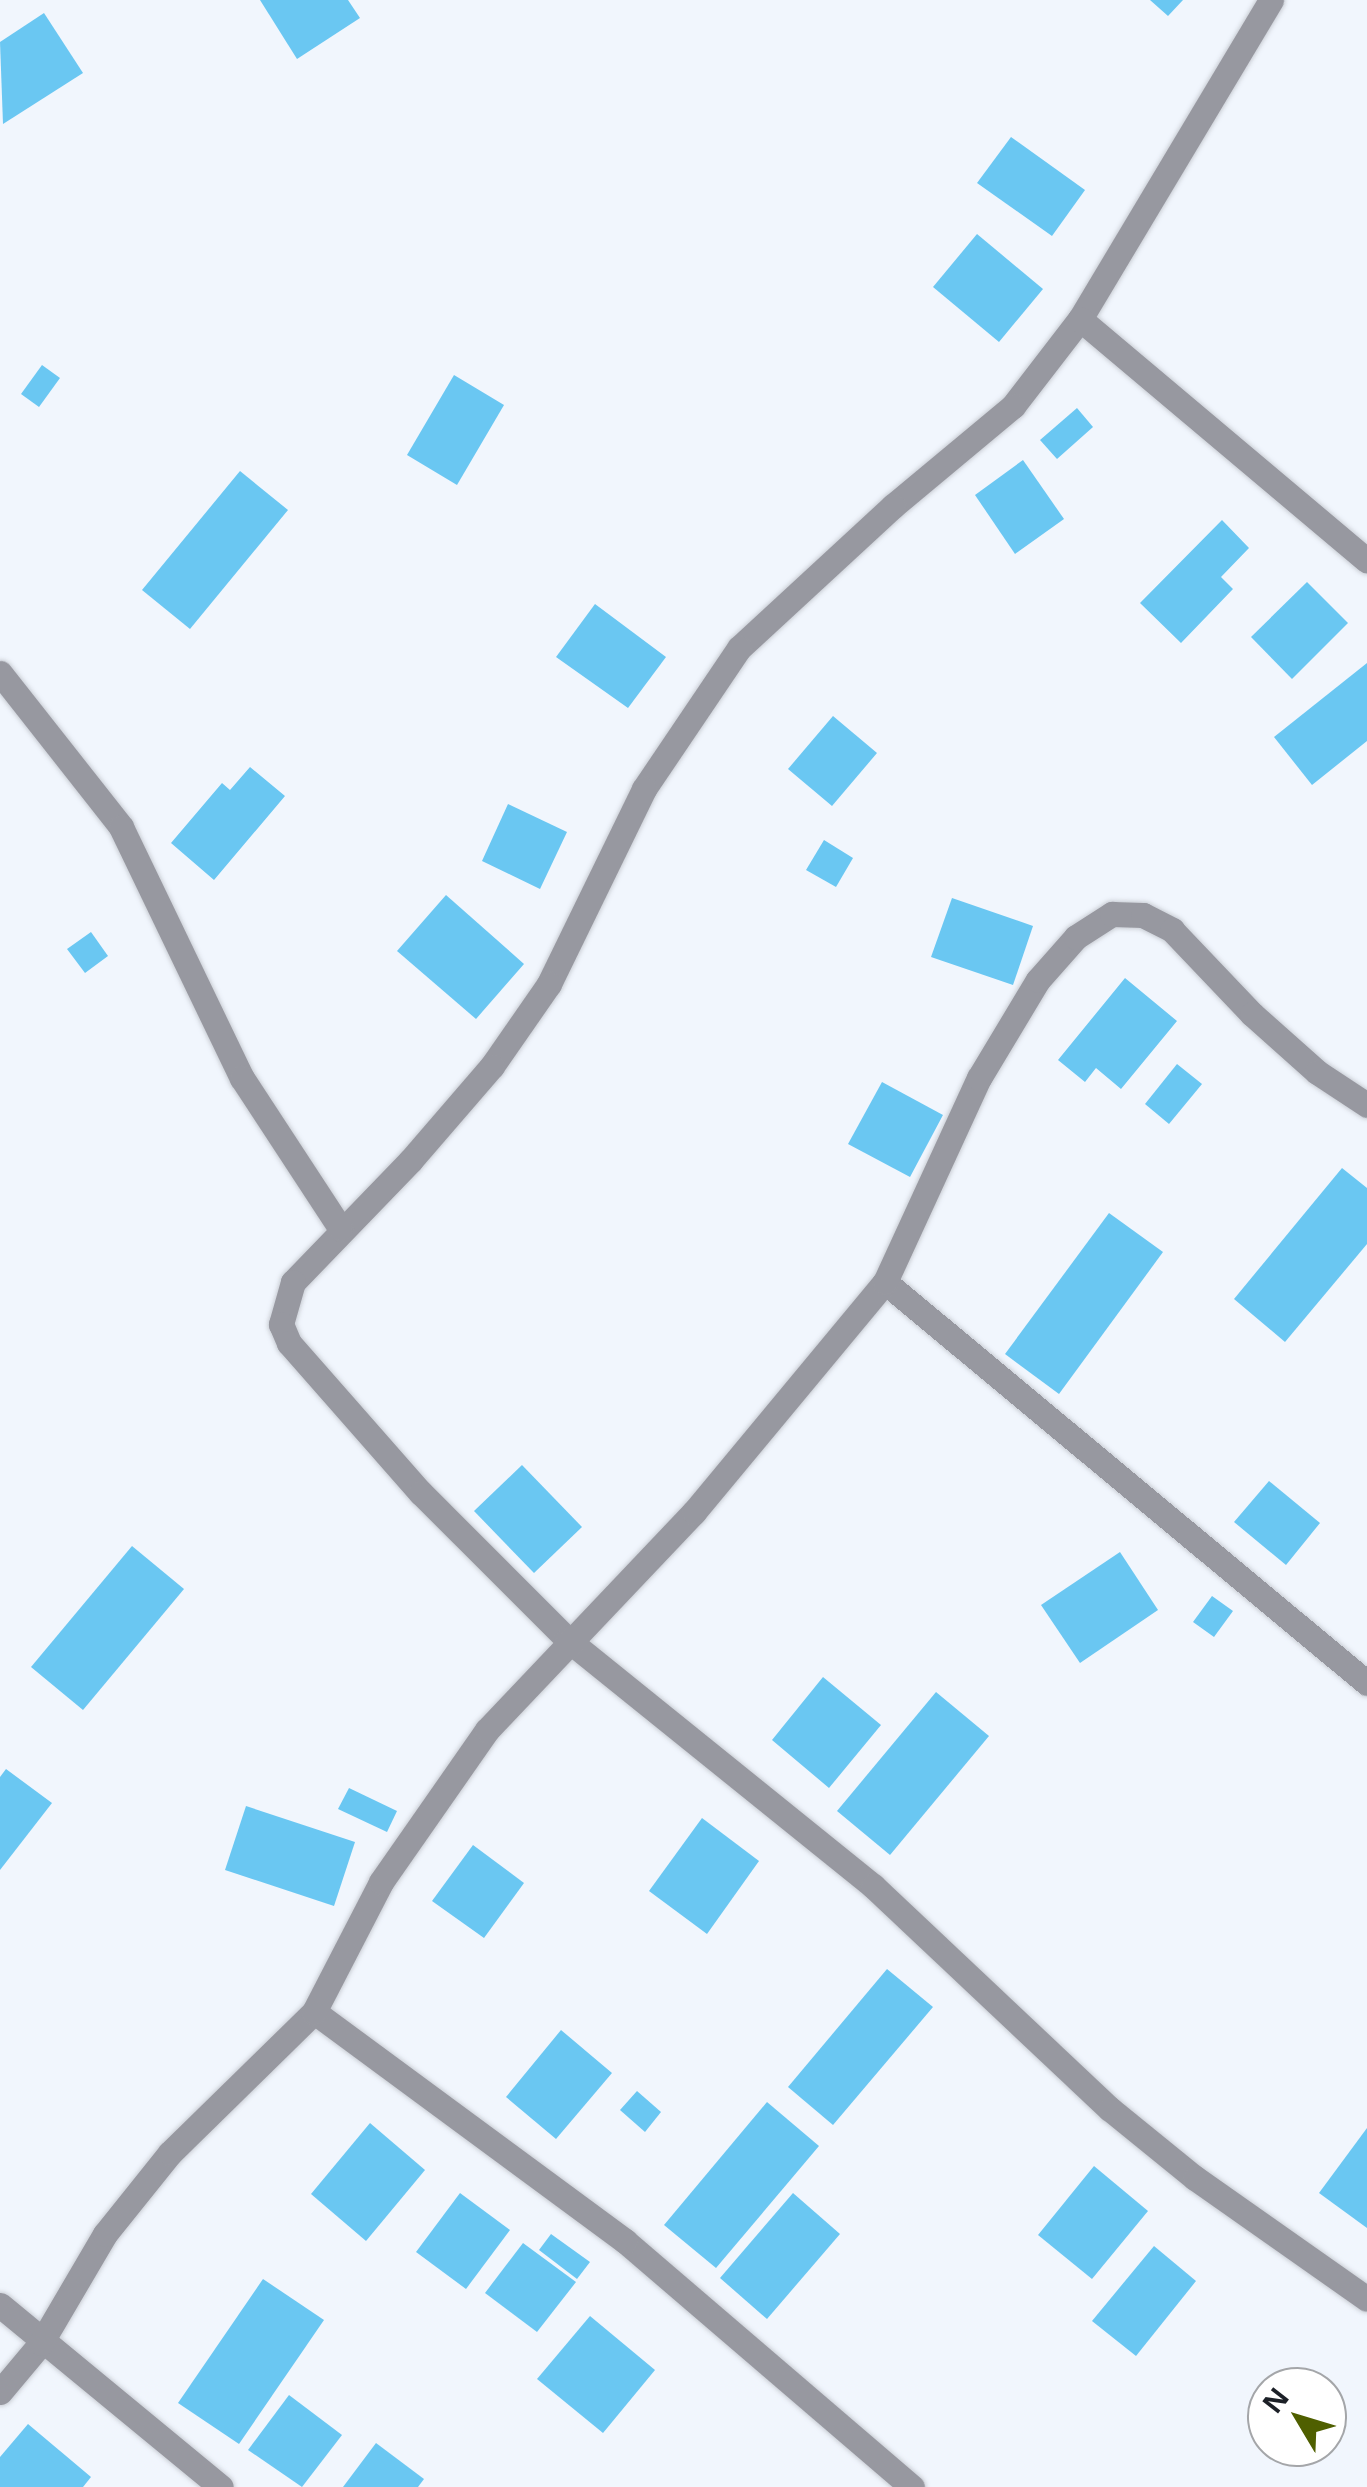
<!DOCTYPE html>
<style>
body{margin:0}
#map{position:relative;width:1367px;height:2487px;overflow:hidden;background:#f1f6fd;font-family:"Open Sans",sans-serif}
div>[style]{position:absolute}
.building>*{inset:0;background:#6ac7f2}
.roads{filter:drop-shadow(0 0 2px #cbcfd6) drop-shadow(0 0 2px #cbcfd6)}
.street>*{height:25px;margin:-12.5px;padding:0 12.5px;transform-origin:12.5px;border-radius:12.5px;background:#9798a0}
span{translate:-50% -50%;white-space:nowrap;text-align:center;line-height:1.15;-webkit-text-stroke:8px #fff;paint-order:stroke}
.north{position:absolute;left:1247px;top:2367px;width:100px;height:100px;box-sizing:border-box;background:#fff;border:2px solid #a4a6a9;border-radius:50%;rotate:308deg;font-size:28px;font-weight:700;line-height:40px;text-align:center;color:#1c2027}
.north::after{content:'';display:block;margin:auto;width:35px;height:45px;background:#4f5f00;clip-path:polygon(50% 0,100% 100%,50% 72%,0 100%)}
</style>
<div id="map">
<div class="building">
<i style="clip-path:polygon(260px 0,348px 0,360px 18px,297px 59px)"></i>
<i style="clip-path:polygon(1150px 0,1183px 0,1168px 16px)"></i>
<i style="clip-path:polygon(44px 13px,83px 73px,3px 124px,0 42px)"></i>
<i style="clip-path:polygon(1011px 137px,1085px 190px,1052px 236px,977px 183px)"></i>
<i style="clip-path:polygon(977px 234px,1043px 289px,999px 342px,933px 287px)"></i>
<i style="clip-path:polygon(42px 365px,60px 378px,39px 407px,21px 394px)"></i>
<i style="clip-path:polygon(454px 375px,504px 405px,457px 485px,407px 455px)"></i>
<i style="clip-path:polygon(1077px 408px,1093px 427px,1057px 459px,1040px 440px)"></i>
<i style="clip-path:polygon(1023px 460px,1064px 519px,1015px 554px,975px 495px)"></i>
<i style="clip-path:polygon(240px 471px,288px 510px,190px 629px,142px 590px)"></i>
<i style="clip-path:polygon(1222px 520px,1249px 548px,1221px 577px,1233px 589px,1181px 643px,1140px 603px)"></i>
<i style="clip-path:polygon(1307px 582px,1348px 623px,1292px 679px,1251px 637px)"></i>
<i style="clip-path:polygon(595px 604px,666px 657px,628px 708px,556px 657px)"></i>
<i style="clip-path:polygon(1367px 663px,1367px 741px,1312px 785px,1274px 737px)"></i>
<i style="clip-path:polygon(833px 716px,877px 753px,832px 806px,788px 769px)"></i>
<i style="clip-path:polygon(250px 767px,285px 796px,214px 880px,171px 843px,222px 783px,230px 790px)"></i>
<i style="clip-path:polygon(508px 804px,567px 832px,540px 889px,482px 861px)"></i>
<i style="clip-path:polygon(824px 840px,853px 858px,836px 887px,806px 870px)"></i>
<i style="clip-path:polygon(446px 895px,524px 964px,476px 1019px,397px 951px)"></i>
<i style="clip-path:polygon(952px 898px,1033px 926px,1013px 985px,931px 957px)"></i>
<i style="clip-path:polygon(91px 932px,108px 956px,85px 973px,67px 949px)"></i>
<i style="clip-path:polygon(1125px 978px,1177px 1021px,1121px 1089px,1096px 1068px,1085px 1082px,1058px 1060px)"></i>
<i style="clip-path:polygon(1177px 1064px,1202px 1084px,1169px 1124px,1145px 1104px)"></i>
<i style="clip-path:polygon(882px 1082px,943px 1115px,910px 1177px,848px 1144px)"></i>
<i style="clip-path:polygon(1342px 1168px,1367px 1188px,1367px 1244px,1285px 1342px,1234px 1299px)"></i>
<i style="clip-path:polygon(1109px 1213px,1163px 1252px,1059px 1394px,1005px 1354px)"></i>
<i style="clip-path:polygon(522px 1465px,582px 1527px,534px 1573px,474px 1511px)"></i>
<i style="clip-path:polygon(1269px 1481px,1320px 1523px,1286px 1565px,1234px 1522px)"></i>
<i style="clip-path:polygon(132px 1546px,184px 1589px,83px 1710px,31px 1667px)"></i>
<i style="clip-path:polygon(1120px 1552px,1158px 1610px,1080px 1663px,1041px 1605px)"></i>
<i style="clip-path:polygon(1212px 1596px,1233px 1611px,1214px 1637px,1193px 1622px)"></i>
<i style="clip-path:polygon(823px 1677px,881px 1725px,829px 1788px,772px 1740px)"></i>
<i style="clip-path:polygon(936px 1692px,989px 1736px,890px 1855px,837px 1811px)"></i>
<i style="clip-path:polygon(6px 1769px,52px 1803px,0 1870px,0 1777px)"></i>
<i style="clip-path:polygon(349px 1788px,397px 1811px,387px 1832px,338px 1809px)"></i>
<i style="clip-path:polygon(246px 1806px,355px 1842px,334px 1906px,225px 1870px)"></i>
<i style="clip-path:polygon(702px 1818px,759px 1861px,707px 1934px,649px 1891px)"></i>
<i style="clip-path:polygon(473px 1845px,524px 1883px,484px 1938px,432px 1901px)"></i>
<i style="clip-path:polygon(887px 1969px,933px 2007px,833px 2125px,788px 2087px)"></i>
<i style="clip-path:polygon(561px 2030px,612px 2073px,556px 2139px,506px 2097px)"></i>
<i style="clip-path:polygon(637px 2091px,661px 2112px,645px 2132px,620px 2110px)"></i>
<i style="clip-path:polygon(767px 2102px,819px 2146px,716px 2268px,664px 2225px)"></i>
<i style="clip-path:polygon(370px 2123px,425px 2170px,366px 2241px,311px 2194px)"></i>
<i style="clip-path:polygon(1367px 2128px,1367px 2228px,1319px 2193px)"></i>
<i style="clip-path:polygon(1094px 2166px,1148px 2211px,1092px 2279px,1038px 2235px)"></i>
<i style="clip-path:polygon(460px 2193px,510px 2230px,466px 2289px,416px 2252px)"></i>
<i style="clip-path:polygon(793px 2193px,840px 2234px,767px 2319px,720px 2278px)"></i>
<i style="clip-path:polygon(551px 2234px,590px 2262px,577px 2279px,539px 2250px)"></i>
<i style="clip-path:polygon(523px 2243px,576px 2282px,537px 2332px,485px 2293px)"></i>
<i style="clip-path:polygon(1154px 2246px,1196px 2281px,1136px 2356px,1092px 2321px)"></i>
<i style="clip-path:polygon(263px 2279px,324px 2320px,239px 2444px,178px 2403px)"></i>
<i style="clip-path:polygon(590px 2316px,655px 2370px,603px 2433px,537px 2379px)"></i>
<i style="clip-path:polygon(289px 2395px,342px 2435px,302px 2487px,248px 2450px)"></i>
<i style="clip-path:polygon(28px 2424px,91px 2477px,83px 2487px,0 2487px,0 2457px)"></i>
<i style="clip-path:polygon(376px 2443px,424px 2479px,418px 2487px,343px 2487px)"></i>
</div>
<div class="roads">
<div class="street">
<i style="left:1271px;top:0;width:372px;rotate:120.9deg"></i>
<i style="left:1080px;top:319px;width:110px;rotate:127.6deg"></i>
<i style="left:1013px;top:406px;width:156px;rotate:140.2deg"></i>
<i style="left:893px;top:506px;width:209px;rotate:137.3deg"></i>
<i style="left:739px;top:648px;width:170px;rotate:124deg"></i>
<i style="left:644px;top:789px;width:217px;rotate:116deg"></i>
<i style="left:549px;top:984px;width:100px;rotate:124.8deg"></i>
<i style="left:492px;top:1066px;width:124px;rotate:130.8deg"></i>
<i style="left:411px;top:1160px;width:170px;rotate:134deg"></i>
<i style="left:293px;top:1282px;width:44px;rotate:105.9deg"></i>
<i style="left:281px;top:1324px;width:21px;rotate:67deg"></i>
<i style="left:289px;top:1343px;width:200px;rotate:48.7deg"></i>
<i style="left:421px;top:1493px;width:206px;rotate:45deg"></i>
<i style="left:567px;top:1639px;width:393px;rotate:38.9deg"></i>
<i style="left:873px;top:1886px;width:325px;rotate:43.3deg"></i>
<i style="left:1110px;top:2109px;width:109px;rotate:39.1deg"></i>
<i style="left:1195px;top:2178px;width:210px;rotate:35.1deg"></i>
<i style="left:1080px;top:319px;width:375px;rotate:40.1deg"></i>
<i style="left:0;top:673px;width:196px;rotate:51.8deg"></i>
<i style="left:121px;top:827px;width:279px;rotate:64.3deg"></i>
<i style="left:242px;top:1078px;width:179px;rotate:56.8deg"></i>
<i style="left:885px;top:1282px;width:627px;rotate:39.76deg"></i>
<i style="left:0;top:2305px;width:286px;rotate:39.5deg"></i>
<i style="left:0;top:2392px;width:64px;rotate:-50.1deg"></i>
<i style="left:41px;top:2343px;width:126px;rotate:-59.6deg"></i>
<i style="left:105px;top:2234px;width:104px;rotate:-51.3deg"></i>
<i style="left:170px;top:2153px;width:202px;rotate:-44.4deg"></i>
<i style="left:912px;top:2487px;width:378px;rotate:-139.4deg"></i>
<i style="left:625px;top:2241px;width:386px;rotate:-143.6deg"></i>
<i style="left:314px;top:2012px;width:146px;rotate:-62.7deg"></i>
<i style="left:381px;top:1882px;width:185px;rotate:-55.1deg"></i>
<i style="left:487px;top:1730px;width:301px;rotate:-46.5deg"></i>
<i style="left:694px;top:1512px;width:299px;rotate:-50.3deg"></i>
<i style="left:885px;top:1282px;width:225px;rotate:-65.3deg"></i>
<i style="left:979px;top:1078px;width:114px;rotate:-59deg"></i>
<i style="left:1038px;top:980px;width:57px;rotate:-48.5deg"></i>
<i style="left:1076px;top:937px;width:43px;rotate:-32.6deg"></i>
<i style="left:1112px;top:914px;width:31px;rotate:2deg"></i>
<i style="left:1143px;top:915px;width:33px;rotate:27deg"></i>
<i style="left:1172px;top:930px;width:116px;rotate:46.4deg"></i>
<i style="left:1252px;top:1014px;width:87px;rotate:41.7deg"></i>
<i style="left:1317px;top:1072px;width:60px;rotate:33.4deg"></i>
</div>
</div>
<div class="north">N</div>
</div>
